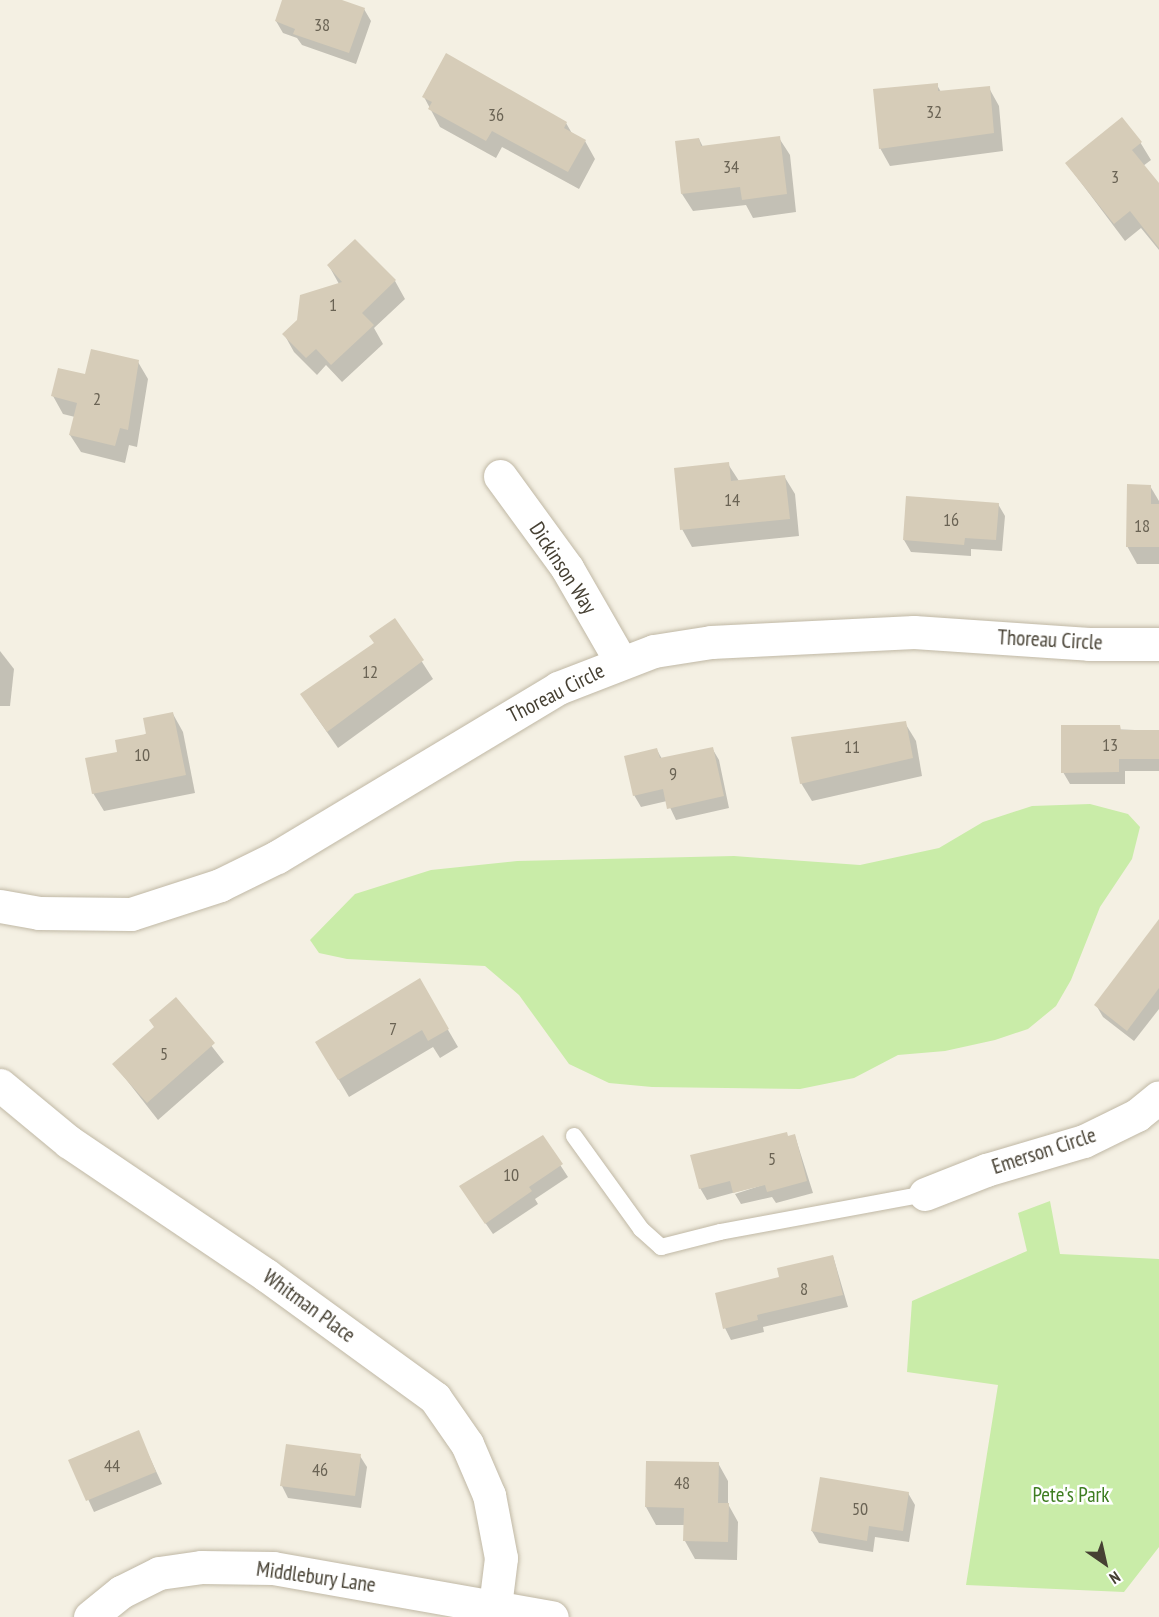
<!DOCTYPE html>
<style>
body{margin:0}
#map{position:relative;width:1159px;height:1617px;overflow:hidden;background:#f4f0e3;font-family:"PT Sans Narrow",sans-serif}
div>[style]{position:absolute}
.green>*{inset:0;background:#c9eca8}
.shadow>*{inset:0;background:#0003}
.building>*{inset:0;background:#d6ccb8}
.roads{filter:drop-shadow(0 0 2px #c0b8a5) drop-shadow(0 0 2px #c0b8a5)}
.service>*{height:16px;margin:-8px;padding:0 8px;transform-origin:8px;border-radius:8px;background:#fff}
.minor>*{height:33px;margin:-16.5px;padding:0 16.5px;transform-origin:16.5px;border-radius:16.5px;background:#fff}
span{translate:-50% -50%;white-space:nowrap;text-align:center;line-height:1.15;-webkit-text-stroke:5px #fff;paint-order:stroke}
.number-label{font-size:18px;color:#6a6354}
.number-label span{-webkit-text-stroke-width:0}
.street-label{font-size:21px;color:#464033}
.park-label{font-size:21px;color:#3e7d21}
.north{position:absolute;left:1075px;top:1533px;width:60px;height:60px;-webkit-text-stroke:4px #fff;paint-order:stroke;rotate:146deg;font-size:16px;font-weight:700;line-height:24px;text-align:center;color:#464033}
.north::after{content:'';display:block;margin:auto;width:21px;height:27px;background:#464033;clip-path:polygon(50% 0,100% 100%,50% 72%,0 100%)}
</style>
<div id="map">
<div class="green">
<i style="clip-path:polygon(1090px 804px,1128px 814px,1140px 827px,1132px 859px,1100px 907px,1071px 980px,1056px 1006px,1028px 1029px,995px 1040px,945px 1051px,898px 1055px,854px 1078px,800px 1089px,652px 1087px,609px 1083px,569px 1064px,519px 995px,485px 966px,347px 959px,319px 953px,310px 940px,355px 894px,431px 870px,517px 861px,734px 856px,860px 865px,939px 848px,983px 822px,1032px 806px)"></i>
<i style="clip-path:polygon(1050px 1201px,1060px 1254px,1159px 1259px,1159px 1547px,1124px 1592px,966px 1585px,998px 1385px,907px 1372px,912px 1301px,1027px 1251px,1018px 1213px)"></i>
</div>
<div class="shadow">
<i style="clip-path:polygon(284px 0,337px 0,364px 9px,371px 21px,356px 64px,302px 45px,297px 38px,283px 33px,276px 21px)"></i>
<i style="clip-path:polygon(937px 85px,941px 92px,989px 88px,999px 106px,1003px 151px,890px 166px,880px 148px)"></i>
<i style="clip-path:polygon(424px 97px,566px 123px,573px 135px,585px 141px,595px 159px,579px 189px,502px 147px,496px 158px,440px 127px)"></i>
<i style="clip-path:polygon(779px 138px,790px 155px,796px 212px,753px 218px,746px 205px,693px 211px,682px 194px,699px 139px,703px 147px)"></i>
<i style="clip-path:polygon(1140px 142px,1151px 160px,1143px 166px,1159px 186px,1159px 250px,1141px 228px,1125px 241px,1067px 164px)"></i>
<i style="clip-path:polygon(329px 266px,395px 281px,405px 299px,374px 328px,383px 344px,342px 382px,326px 365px,317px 375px,294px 352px,284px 334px,339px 284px)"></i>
<i style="clip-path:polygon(138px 362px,148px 379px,137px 447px,129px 445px,125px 463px,81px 452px,70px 435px,75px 417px,63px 414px,53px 396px,86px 375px)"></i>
<i style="clip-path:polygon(728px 464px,739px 481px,784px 476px,795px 494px,799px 536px,692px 547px,682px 529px)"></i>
<i style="clip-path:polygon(1150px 486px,1159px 501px,1159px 564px,1137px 564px,1127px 546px)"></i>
<i style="clip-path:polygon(998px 504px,1005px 516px,1002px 551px,971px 549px,971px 556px,911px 552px,904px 540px)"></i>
<i style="clip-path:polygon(395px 620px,433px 679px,338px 748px,313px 712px)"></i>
<i style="clip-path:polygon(0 651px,14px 669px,10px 706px,0 706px)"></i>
<i style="clip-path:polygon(173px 714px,183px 732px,195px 793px,104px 811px,93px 793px,119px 753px)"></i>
<i style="clip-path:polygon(905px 723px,916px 741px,922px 776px,812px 801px,801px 783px,793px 738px)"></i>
<i style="clip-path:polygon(1063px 727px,1159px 731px,1159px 771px,1125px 771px,1125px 784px,1070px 784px,1063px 772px)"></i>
<i style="clip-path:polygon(712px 748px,719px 760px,729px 808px,676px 820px,667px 801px,641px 807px,634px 795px,657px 750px,662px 759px)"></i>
<i style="clip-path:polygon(1159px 922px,1159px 1009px,1134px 1041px,1103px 1017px,1096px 1005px)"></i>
<i style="clip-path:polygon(419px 980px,458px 1047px,440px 1058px,433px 1047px,349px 1097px,317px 1043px)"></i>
<i style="clip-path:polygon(175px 999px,224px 1062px,158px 1120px,114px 1064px,155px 1028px)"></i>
<i style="clip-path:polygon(795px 1136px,813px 1193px,776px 1203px,772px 1197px,741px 1204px,735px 1194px,772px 1182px,707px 1200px,700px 1188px)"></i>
<i style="clip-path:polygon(542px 1137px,568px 1177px,535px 1199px,538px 1204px,493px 1234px,468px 1198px)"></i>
<i style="clip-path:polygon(833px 1256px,848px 1307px,763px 1327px,764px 1332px,731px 1340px,725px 1328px,781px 1278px)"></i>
<i style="clip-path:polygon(138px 1432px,162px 1484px,94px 1512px,70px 1460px)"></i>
<i style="clip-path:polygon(360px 1456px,367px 1467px,361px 1508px,288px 1498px,282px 1486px)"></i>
<i style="clip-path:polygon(647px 1462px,718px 1463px,728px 1481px,728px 1504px,738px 1522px,737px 1560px,695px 1559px,685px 1541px,685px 1525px,656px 1525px,646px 1507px)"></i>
<i style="clip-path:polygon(908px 1493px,915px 1505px,909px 1542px,875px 1537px,873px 1552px,819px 1543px,812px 1531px)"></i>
</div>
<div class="building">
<i style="clip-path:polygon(282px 0,342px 0,365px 8px,349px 53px,293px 34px,295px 29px,275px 21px)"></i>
<i style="clip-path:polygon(446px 53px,567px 122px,564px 128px,586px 140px,568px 172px,492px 131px,486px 141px,428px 109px,432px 102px,422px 97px)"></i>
<i style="clip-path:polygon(938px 83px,938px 91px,990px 86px,994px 133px,879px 149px,873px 89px)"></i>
<i style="clip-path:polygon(1122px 117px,1142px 142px,1132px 150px,1159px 183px,1159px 248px,1130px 211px,1114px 224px,1065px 163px)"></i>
<i style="clip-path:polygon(780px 136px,787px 194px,742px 200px,740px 187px,681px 194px,675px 141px,699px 138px,701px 146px)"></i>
<i style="clip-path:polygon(355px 239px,396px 280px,362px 313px,374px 325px,331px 365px,316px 349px,306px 358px,282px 334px,297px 320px,300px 295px,342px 282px,327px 265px)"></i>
<i style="clip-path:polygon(91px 349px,139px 360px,128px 430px,120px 428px,115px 446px,69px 435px,77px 403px,51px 396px,58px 368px,85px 374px)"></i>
<i style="clip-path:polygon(729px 462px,731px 481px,785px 475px,790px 519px,680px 530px,674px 468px)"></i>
<i style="clip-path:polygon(1127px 484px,1151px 485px,1151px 504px,1159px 504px,1159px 547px,1126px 547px)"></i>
<i style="clip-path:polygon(906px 496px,999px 503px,996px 540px,965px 538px,964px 545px,903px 540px)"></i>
<i style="clip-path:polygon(395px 618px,424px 660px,327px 732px,300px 694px,374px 643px,369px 636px)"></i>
<i style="clip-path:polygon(173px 712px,186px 775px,92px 794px,85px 758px,117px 752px,115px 740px,146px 734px,143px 718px)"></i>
<i style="clip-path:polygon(906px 721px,913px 758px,800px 784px,791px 737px)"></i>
<i style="clip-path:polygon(1061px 725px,1120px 725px,1121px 730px,1159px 730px,1159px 759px,1119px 759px,1119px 772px,1061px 773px)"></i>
<i style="clip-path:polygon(713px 747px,724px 796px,667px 809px,663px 789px,633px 796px,624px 756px,657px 748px,660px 758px)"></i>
<i style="clip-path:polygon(1159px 919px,1159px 988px,1127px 1031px,1094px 1005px)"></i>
<i style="clip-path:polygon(420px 978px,449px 1029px,428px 1041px,422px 1030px,338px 1080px,315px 1042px)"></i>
<i style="clip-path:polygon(176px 997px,215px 1043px,147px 1103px,112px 1064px,154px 1027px,149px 1020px)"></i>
<i style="clip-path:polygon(787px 1132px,788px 1136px,795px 1134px,807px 1181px,767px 1192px,765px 1185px,733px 1193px,730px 1181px,699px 1189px,690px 1155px)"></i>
<i style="clip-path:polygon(543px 1135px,563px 1164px,529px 1187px,532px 1191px,485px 1224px,459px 1186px)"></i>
<i style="clip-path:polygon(833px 1255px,843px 1295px,757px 1315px,758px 1320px,723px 1329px,715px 1293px,779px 1277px,777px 1268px)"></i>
<i style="clip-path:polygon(139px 1430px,156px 1472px,86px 1501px,68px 1460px)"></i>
<i style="clip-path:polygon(286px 1444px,361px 1454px,355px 1496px,280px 1486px)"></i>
<i style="clip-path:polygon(646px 1461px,719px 1462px,718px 1503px,729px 1503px,728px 1542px,683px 1541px,684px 1508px,645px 1507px)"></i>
<i style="clip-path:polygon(820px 1477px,909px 1492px,903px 1531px,869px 1526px,867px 1541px,811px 1531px)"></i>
</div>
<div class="roads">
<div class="service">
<i style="left:574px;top:1136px;width:115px;rotate:54.2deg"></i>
<i style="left:641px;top:1229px;width:27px;rotate:42deg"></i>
<i style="left:661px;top:1247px;width:61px;rotate:-14.3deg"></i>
<i style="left:720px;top:1232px;width:208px;rotate:-10.5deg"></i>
</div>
<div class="minor">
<i style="left:500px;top:476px;width:114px;rotate:53.9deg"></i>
<i style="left:567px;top:568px;width:108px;rotate:60.1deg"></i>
<i style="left:0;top:906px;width:40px;rotate:10deg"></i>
<i style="left:39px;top:913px;width:92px;rotate:0.6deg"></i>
<i style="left:131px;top:914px;width:94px;rotate:-18deg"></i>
<i style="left:220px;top:885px;width:64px;rotate:-26.2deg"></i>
<i style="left:277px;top:857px;width:328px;rotate:-31deg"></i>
<i style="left:558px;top:688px;width:103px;rotate:-21.1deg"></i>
<i style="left:654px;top:651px;width:58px;rotate:-9deg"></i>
<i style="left:711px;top:642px;width:203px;rotate:-2.8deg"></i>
<i style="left:914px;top:632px;width:175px;rotate:3.9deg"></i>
<i style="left:1089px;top:644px;width:70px"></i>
<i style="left:0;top:1085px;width:89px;rotate:39.6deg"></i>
<i style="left:69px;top:1142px;width:238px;rotate:34deg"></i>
<i style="left:266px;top:1275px;width:209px;rotate:36deg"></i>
<i style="left:435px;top:1398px;width:56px;rotate:55.2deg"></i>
<i style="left:467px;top:1444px;width:56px;rotate:66.7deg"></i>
<i style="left:489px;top:1495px;width:64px;rotate:79.2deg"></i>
<i style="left:501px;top:1558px;width:48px;rotate:97.1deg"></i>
<i style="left:925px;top:1194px;width:66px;rotate:-21.5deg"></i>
<i style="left:986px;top:1170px;width:102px;rotate:-16.5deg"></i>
<i style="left:1084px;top:1141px;width:59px;rotate:-26.1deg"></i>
<i style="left:1137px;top:1115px;width:28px;rotate:-39deg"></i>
<i style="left:90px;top:1617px;width:40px;rotate:-39deg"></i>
<i style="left:121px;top:1592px;width:42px;rotate:-26.6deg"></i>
<i style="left:159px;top:1573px;width:42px;rotate:-8.1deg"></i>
<i style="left:201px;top:1567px;width:72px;rotate:0.8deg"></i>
<i style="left:273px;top:1568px;width:283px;rotate:10deg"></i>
</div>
</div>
<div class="number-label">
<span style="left:322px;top:25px">38</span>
<span style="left:934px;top:112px">32</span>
<span style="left:496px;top:115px">36</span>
<span style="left:731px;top:167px">34</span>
<span style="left:1115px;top:177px">3</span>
<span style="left:333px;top:305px">1</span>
<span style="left:97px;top:399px">2</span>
<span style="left:732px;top:500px">14</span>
<span style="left:951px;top:520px">16</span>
<span style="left:1142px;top:526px">18</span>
<span style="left:370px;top:672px">12</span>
<span style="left:1110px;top:745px">13</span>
<span style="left:852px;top:747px">11</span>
<span style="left:142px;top:755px">10</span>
<span style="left:673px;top:774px">9</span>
<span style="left:393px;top:1029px">7</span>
<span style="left:164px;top:1054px">5</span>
<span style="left:772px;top:1159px">5</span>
<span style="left:511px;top:1175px">10</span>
<span style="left:804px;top:1289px">8</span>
<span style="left:112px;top:1466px">44</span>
<span style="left:320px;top:1470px">46</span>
<span style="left:682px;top:1483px">48</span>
<span style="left:860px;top:1509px">50</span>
</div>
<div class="street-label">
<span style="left:563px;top:568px;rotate:57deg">Dickinson Way</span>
<span style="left:1050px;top:640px;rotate:3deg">Thoreau Circle</span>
<span style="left:556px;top:693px;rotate:-27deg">Thoreau Circle</span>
<span style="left:1044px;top:1151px;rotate:-18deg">Emerson Circle</span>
<span style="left:309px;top:1306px;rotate:36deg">Whitman Place</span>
<span style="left:316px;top:1577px;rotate:8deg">Middlebury Lane</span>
</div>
<div class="park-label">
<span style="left:1071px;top:1495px">Pete's Park</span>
</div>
<div class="north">N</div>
</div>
